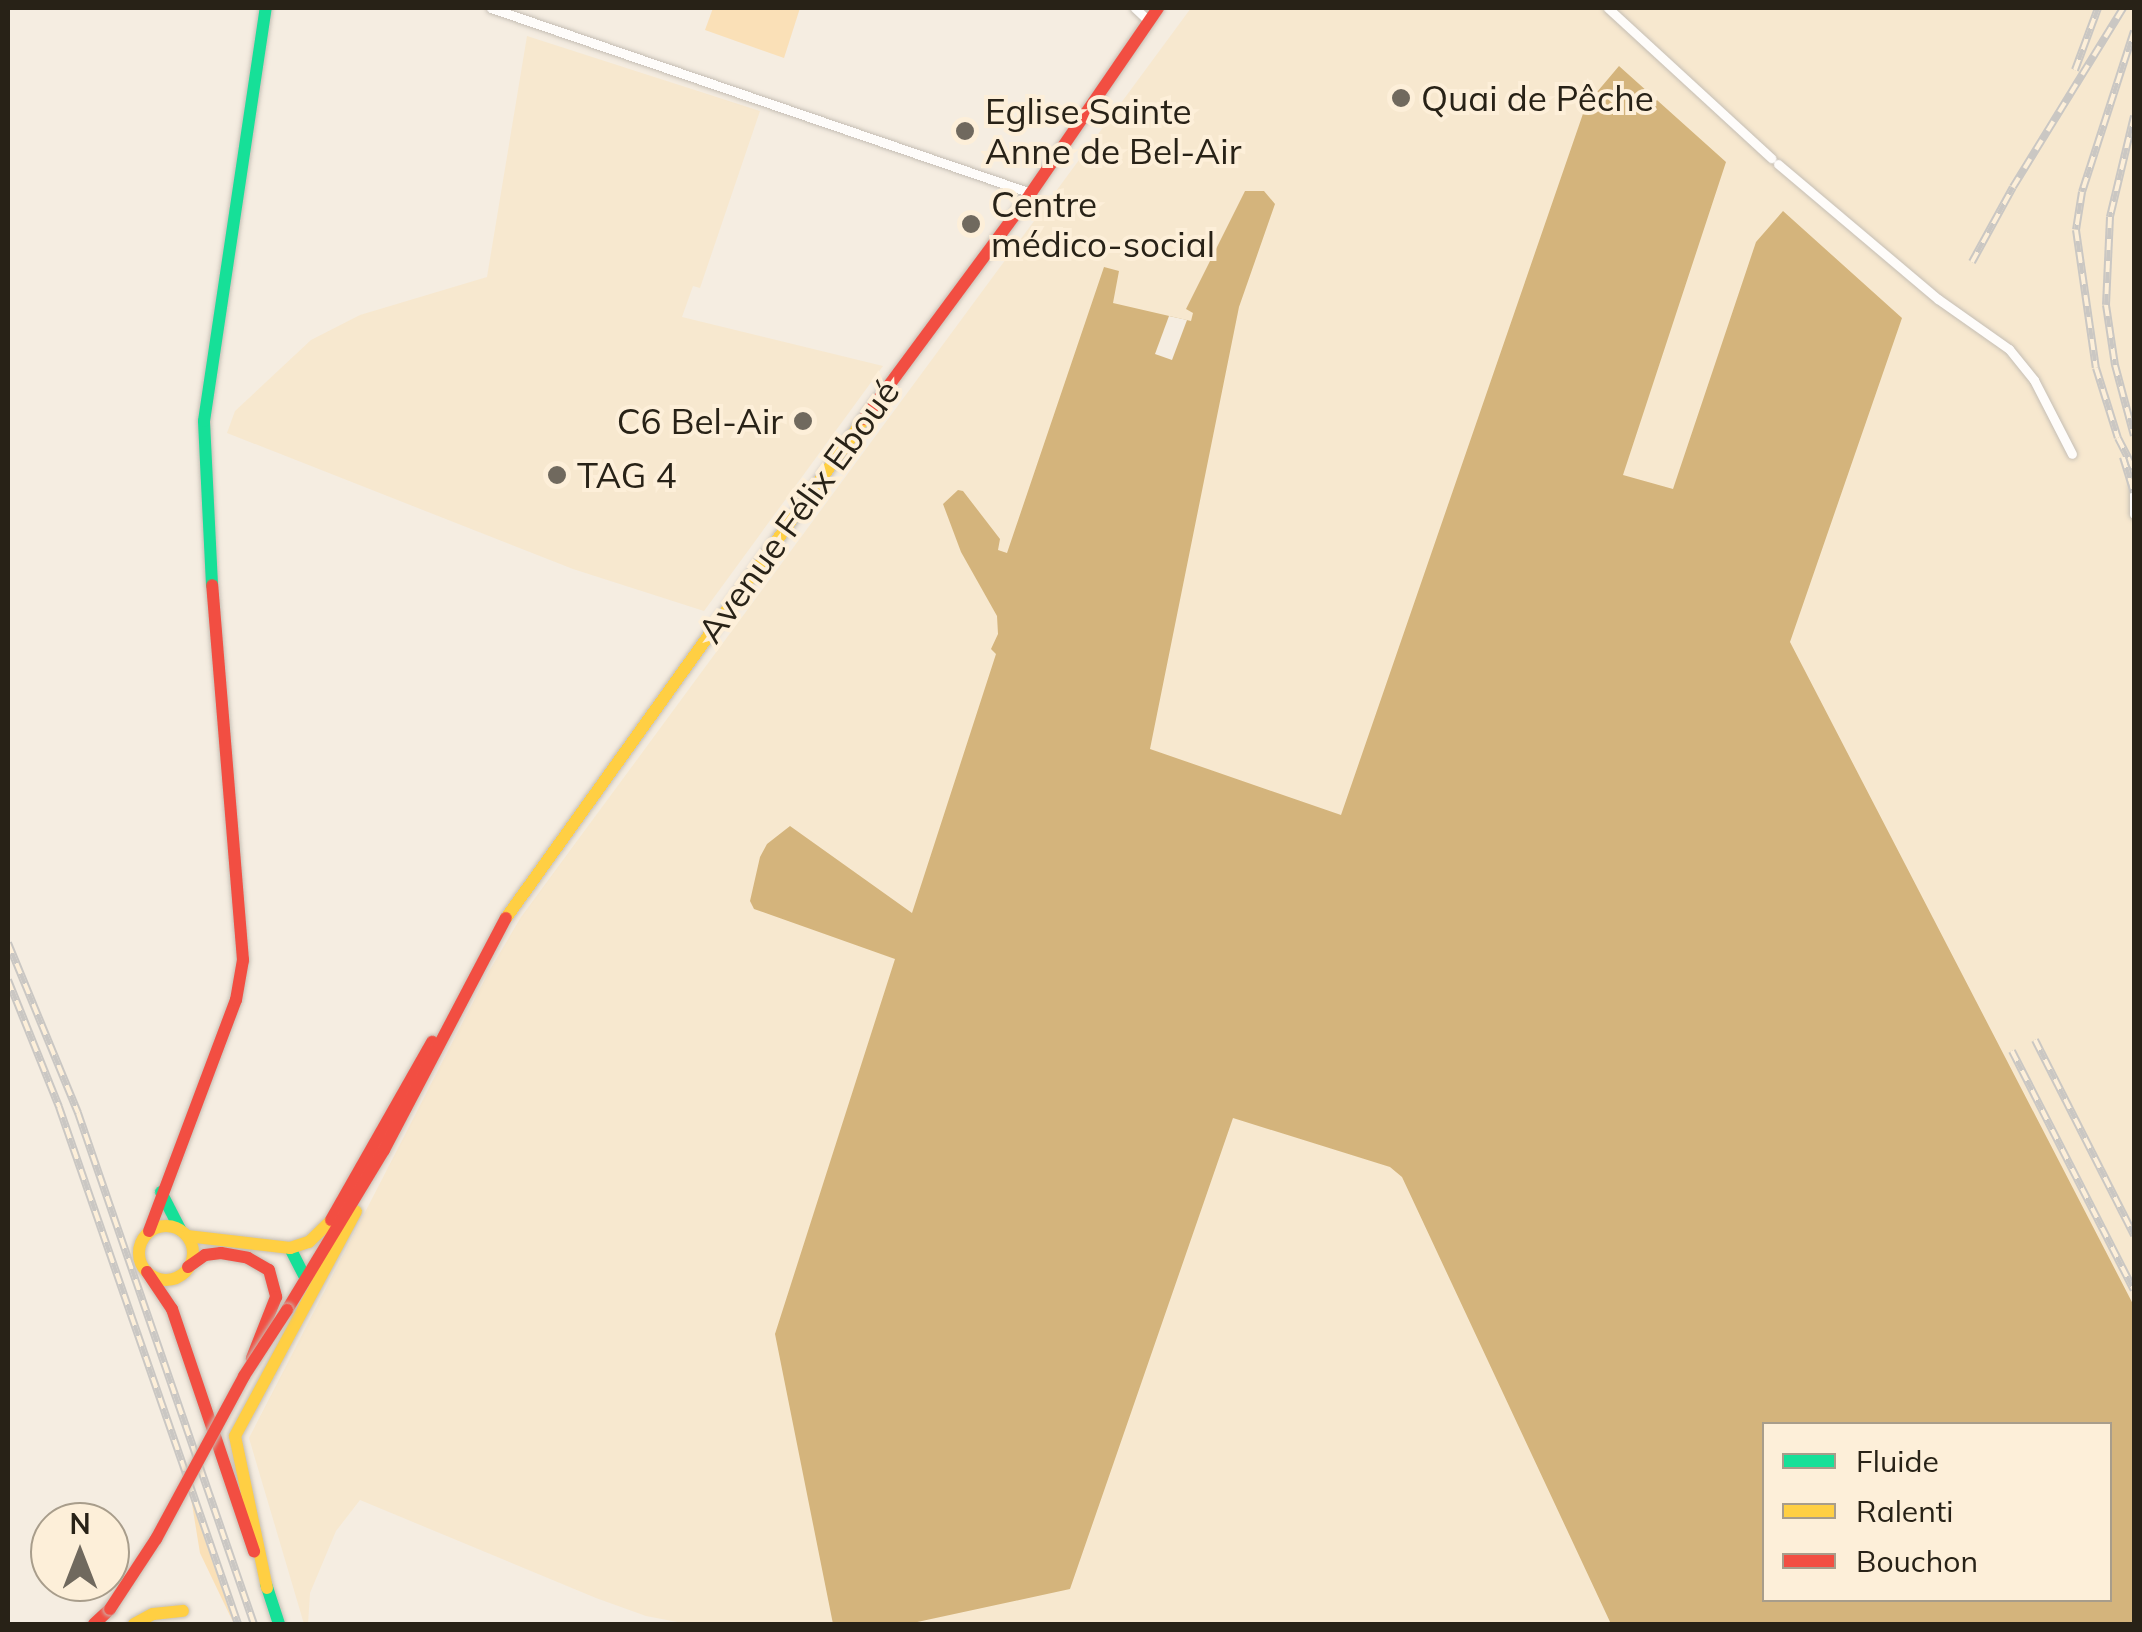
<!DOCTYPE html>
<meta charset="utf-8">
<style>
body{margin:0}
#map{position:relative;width:2142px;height:1632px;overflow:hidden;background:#f5ede1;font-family:Mulish,sans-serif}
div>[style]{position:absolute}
.built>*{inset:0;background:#f7e8cf}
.green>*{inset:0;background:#fae0b7}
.water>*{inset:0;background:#d4b47c}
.pier>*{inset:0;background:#f5ede1}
.roads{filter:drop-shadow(0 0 2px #c5beb4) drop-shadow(0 0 2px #c5beb4)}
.street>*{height:9px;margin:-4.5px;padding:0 4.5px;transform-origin:4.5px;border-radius:4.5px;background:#fefcfa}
.fast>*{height:12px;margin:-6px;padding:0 6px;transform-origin:6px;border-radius:6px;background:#16e098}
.slow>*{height:12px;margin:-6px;padding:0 6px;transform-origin:6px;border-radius:6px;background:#ffcf43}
.slow>.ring{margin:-6px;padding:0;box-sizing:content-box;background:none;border:12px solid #ffcf43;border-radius:50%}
.jam>*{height:12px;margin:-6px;padding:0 6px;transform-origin:6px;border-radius:6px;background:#f24e42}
.rail>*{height:8px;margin-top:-4px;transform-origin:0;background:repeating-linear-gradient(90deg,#fdefd9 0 11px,#cac7c3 0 22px);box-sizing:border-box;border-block:2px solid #cac7c3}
.bridges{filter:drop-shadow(0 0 2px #c5beb4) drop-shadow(0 0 2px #c5beb4)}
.jam-bridge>*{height:12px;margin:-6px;padding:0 6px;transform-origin:6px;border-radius:6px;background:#f24e42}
.dots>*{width:28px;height:28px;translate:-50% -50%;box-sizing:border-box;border:5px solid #fdefd9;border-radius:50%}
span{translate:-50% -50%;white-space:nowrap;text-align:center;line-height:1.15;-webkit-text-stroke:8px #fdefd9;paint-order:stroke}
.poi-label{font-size:35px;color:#282217}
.left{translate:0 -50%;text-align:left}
.right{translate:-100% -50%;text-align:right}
.street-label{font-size:35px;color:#282217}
.frame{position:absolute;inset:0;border:10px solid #282217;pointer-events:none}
.legend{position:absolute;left:1762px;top:1422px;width:350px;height:180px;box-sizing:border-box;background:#fdefd9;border:2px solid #a89d8b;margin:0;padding:12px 18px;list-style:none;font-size:30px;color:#282217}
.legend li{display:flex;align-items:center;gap:20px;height:50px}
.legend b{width:50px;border:2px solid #a89d8b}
.north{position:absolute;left:30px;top:1502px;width:100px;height:100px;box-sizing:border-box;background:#fdefd9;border:2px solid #a89d8b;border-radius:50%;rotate:0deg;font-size:28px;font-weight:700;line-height:40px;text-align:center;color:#282217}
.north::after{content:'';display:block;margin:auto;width:35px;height:45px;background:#70695e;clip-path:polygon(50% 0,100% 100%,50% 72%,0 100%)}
</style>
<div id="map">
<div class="built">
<i style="clip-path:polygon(evenodd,1191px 8px,2134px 8px,2134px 1624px,688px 1624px,646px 1616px,596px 1598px,360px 1500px,336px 1531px,310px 1593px,308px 1624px,304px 1624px,249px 1438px,488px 973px,521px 917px,1191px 8px,1764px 1424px,2110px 1424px,2110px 1600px,1764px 1600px,1764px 1424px)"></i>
<i style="clip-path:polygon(527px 36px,760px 111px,700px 288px,693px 286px,682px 317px,883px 366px,704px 611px,573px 569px,227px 433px,235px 411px,311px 340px,360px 315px,487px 277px)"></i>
</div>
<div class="green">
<i style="clip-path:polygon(713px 8px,800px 8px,784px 58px,705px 30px)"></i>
<i style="clip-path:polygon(191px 1498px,234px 1624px,200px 1553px)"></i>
</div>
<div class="water">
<i style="clip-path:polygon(evenodd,1619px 66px,1726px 162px,1623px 475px,1673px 489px,1756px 242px,1783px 211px,1902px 318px,1790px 642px,2134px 1306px,2134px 1624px,1611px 1624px,1402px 1177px,1390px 1167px,1233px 1118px,1070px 1589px,908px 1624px,833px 1624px,775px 1334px,895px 959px,754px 909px,750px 901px,760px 857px,767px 844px,790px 826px,912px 913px,996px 654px,991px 649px,998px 634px,997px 616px,961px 552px,943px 504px,958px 490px,963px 491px,1000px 539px,998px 550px,1007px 553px,1104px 267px,1119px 271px,1113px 303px,1191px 321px,1193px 313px,1186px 309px,1245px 191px,1264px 191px,1275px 204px,1239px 307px,1150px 749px,1341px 815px,1586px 105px,1619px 66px,1764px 1424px,2110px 1424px,2110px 1600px,1764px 1600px,1764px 1424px)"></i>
</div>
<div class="pier">
<i style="clip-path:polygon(1169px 316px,1187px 320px,1172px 360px,1155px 354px)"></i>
</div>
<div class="roads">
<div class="street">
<i style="left:491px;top:8px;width:571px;rotate:18.91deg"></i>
<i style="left:1135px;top:8px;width:18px;rotate:43deg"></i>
<i style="left:1608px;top:8px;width:222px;rotate:42.6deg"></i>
<i style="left:1778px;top:164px;width:209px;rotate:40.2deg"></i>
<i style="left:1938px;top:299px;width:87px;rotate:35.2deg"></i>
<i style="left:2009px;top:349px;width:40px;rotate:51deg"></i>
<i style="left:2034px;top:380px;width:83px;rotate:62.8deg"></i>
<i style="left:2134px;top:484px;width:30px;rotate:90deg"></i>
</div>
<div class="fast">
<i style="left:212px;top:585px;width:164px;rotate:-92.8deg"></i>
<i style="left:204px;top:421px;width:418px;rotate:-81.5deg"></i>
<i style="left:161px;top:1192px;width:42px;rotate:62.8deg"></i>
<i style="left:290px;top:1248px;width:31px;rotate:63deg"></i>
<i style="left:266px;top:1584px;width:42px;rotate:72deg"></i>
</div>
<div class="slow">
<i style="left:506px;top:918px;width:614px;rotate:-54.34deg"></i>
<i class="ring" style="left:139px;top:1226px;width:42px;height:42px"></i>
<i style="left:187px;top:1236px;width:104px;rotate:6.6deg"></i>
<i style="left:290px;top:1248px;width:20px;rotate:-18deg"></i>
<i style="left:309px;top:1242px;width:30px;rotate:-44deg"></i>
<i style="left:267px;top:1588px;width:155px;rotate:-101.9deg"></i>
<i style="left:235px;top:1436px;width:255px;rotate:-61.7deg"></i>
<i style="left:134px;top:1624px;width:21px;rotate:-28deg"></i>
<i style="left:153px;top:1614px;width:30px;rotate:-6deg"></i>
</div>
<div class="jam">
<i style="left:864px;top:419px;width:281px;rotate:-53.5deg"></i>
<i style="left:1031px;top:193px;width:224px;rotate:-55.5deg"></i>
<i style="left:331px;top:1220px;width:205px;rotate:-60.4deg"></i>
<i style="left:149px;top:1231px;width:247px;rotate:-69.4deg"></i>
<i style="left:236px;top:1000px;width:41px;rotate:-80.1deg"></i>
<i style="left:243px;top:960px;width:376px;rotate:-94.7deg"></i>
<i style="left:188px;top:1267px;width:21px;rotate:-35deg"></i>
<i style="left:205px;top:1255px;width:16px;rotate:-7deg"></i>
<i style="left:221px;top:1253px;width:27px;rotate:10deg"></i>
<i style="left:248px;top:1258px;width:24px;rotate:30deg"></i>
<i style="left:269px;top:1270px;width:28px;rotate:75deg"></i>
<i style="left:276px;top:1297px;width:66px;rotate:111.5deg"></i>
<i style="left:147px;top:1272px;width:45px;rotate:56deg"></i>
<i style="left:172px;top:1309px;width:256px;rotate:71.3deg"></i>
<i style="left:287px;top:1310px;width:187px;rotate:-58.8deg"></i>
<i style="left:384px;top:1150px;width:262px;rotate:-62.3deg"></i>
<i style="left:94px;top:1624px;width:22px;rotate:-43deg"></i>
</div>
</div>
<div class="rail">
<i style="left:2134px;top:31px;width:169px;rotate:107.9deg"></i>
<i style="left:2082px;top:192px;width:38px;rotate:99deg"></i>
<i style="left:2076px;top:230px;width:139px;rotate:81.8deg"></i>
<i style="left:2096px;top:368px;width:73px;rotate:72.6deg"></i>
<i style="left:2118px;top:438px;width:35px;rotate:63deg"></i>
<i style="left:2075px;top:70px;width:66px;rotate:-69.6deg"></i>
<i style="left:2134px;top:116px;width:104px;rotate:103.4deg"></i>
<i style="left:2110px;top:217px;width:88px;rotate:92.6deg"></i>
<i style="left:2106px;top:305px;width:61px;rotate:81.5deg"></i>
<i style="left:2115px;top:365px;width:73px;rotate:75deg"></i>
<i style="left:1972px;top:262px;width:85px;rotate:-61.3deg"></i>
<i style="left:2013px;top:187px;width:210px;rotate:-58.4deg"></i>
<i style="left:2123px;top:457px;width:37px;rotate:73deg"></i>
<i style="left:8px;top:943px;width:184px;rotate:67.6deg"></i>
<i style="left:78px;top:1113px;width:540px;rotate:71deg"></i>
<i style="left:8px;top:980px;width:137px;rotate:68.1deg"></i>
<i style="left:59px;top:1107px;width:547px;rotate:70.9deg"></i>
<i style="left:2035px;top:1040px;width:219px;rotate:63.1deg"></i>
<i style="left:2012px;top:1051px;width:268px;rotate:63deg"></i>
</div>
<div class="bridges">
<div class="jam-bridge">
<i style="left:110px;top:1609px;width:84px;rotate:-56.7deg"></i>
<i style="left:156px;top:1539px;width:185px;rotate:-61.6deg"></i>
<i style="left:244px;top:1376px;width:79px;rotate:-56.9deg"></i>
</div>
</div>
<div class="dots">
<i style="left:1401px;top:98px;background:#70695e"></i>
<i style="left:965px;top:131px;background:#70695e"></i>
<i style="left:971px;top:224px;background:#70695e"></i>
<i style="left:803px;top:421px;background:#70695e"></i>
<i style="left:557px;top:475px;background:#70695e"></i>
</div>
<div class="poi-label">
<span class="left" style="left:1421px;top:98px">Quai de Pêche</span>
<span class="left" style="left:985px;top:131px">Eglise Sainte<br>Anne de Bel-Air</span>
<span class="left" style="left:991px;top:224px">Centre<br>médico-social</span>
<span class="right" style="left:783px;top:421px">C6 Bel-Air</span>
<span class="left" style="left:577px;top:475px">TAG 4</span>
</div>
<div class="street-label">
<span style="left:798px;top:511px;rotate:-54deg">Avenue Félix Eboué</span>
</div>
<div class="frame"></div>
<ul class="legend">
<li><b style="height:12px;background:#16e098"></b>Fluide</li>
<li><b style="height:12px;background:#ffcf43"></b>Ralenti</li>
<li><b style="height:12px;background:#f24e42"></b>Bouchon</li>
</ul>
<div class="north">N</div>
</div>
